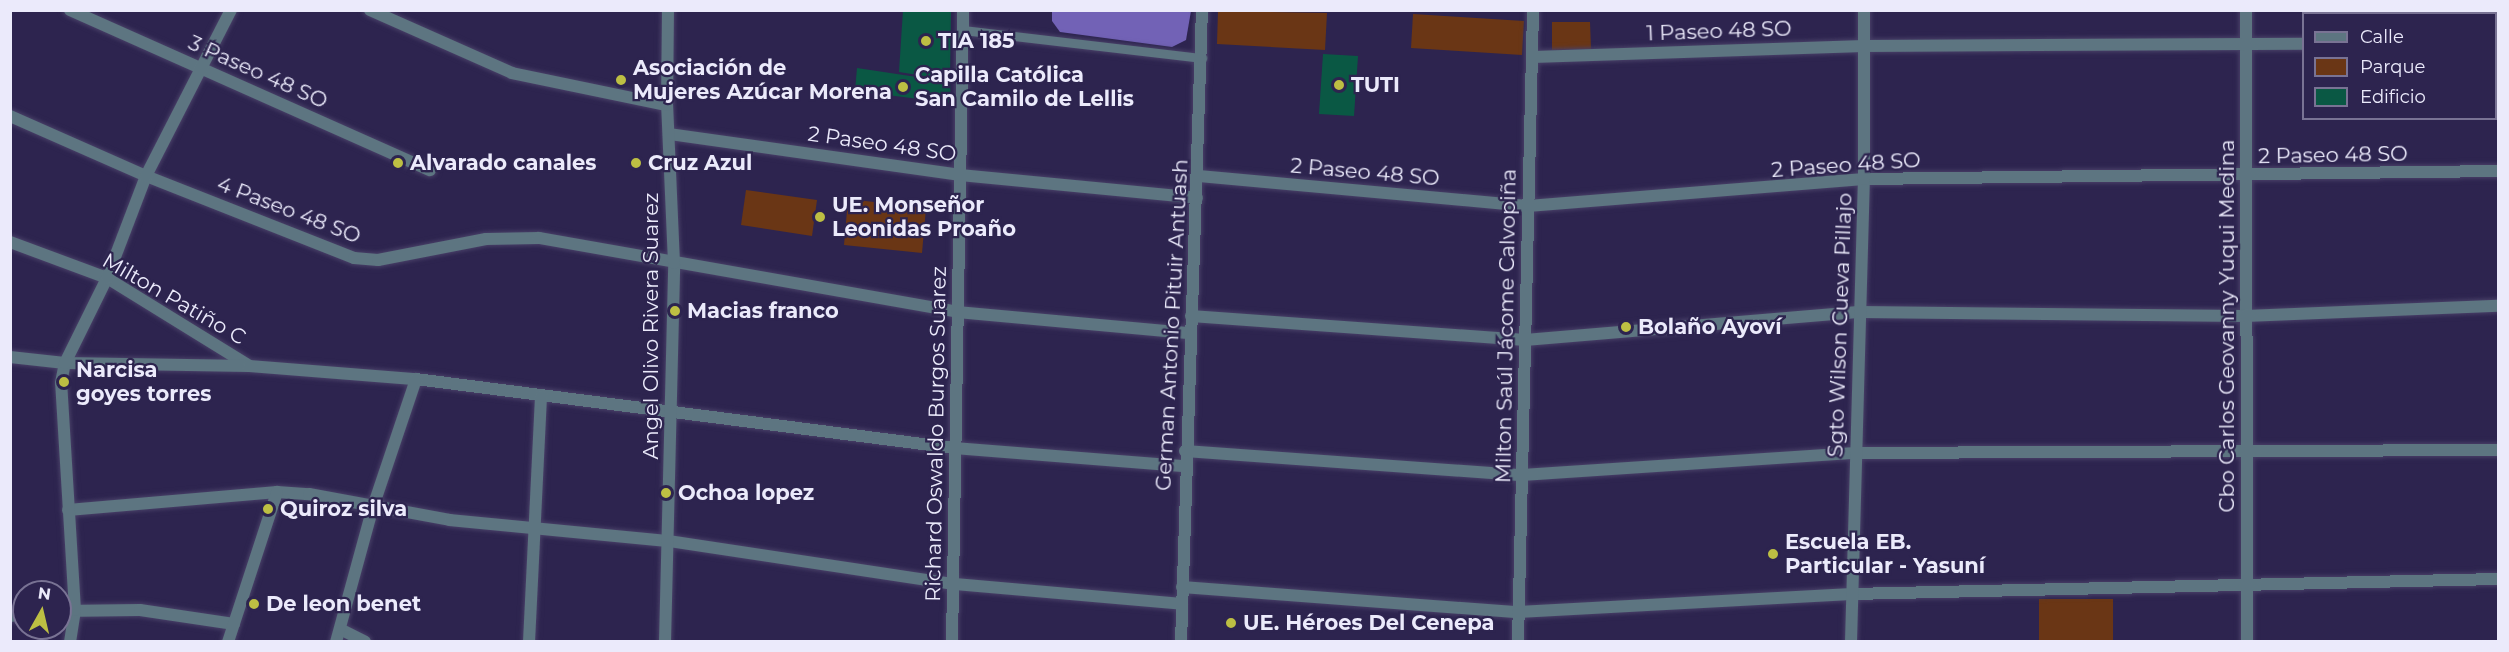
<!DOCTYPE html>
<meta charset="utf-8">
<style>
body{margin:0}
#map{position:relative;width:2509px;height:652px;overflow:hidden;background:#2d244f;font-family:Montserrat,sans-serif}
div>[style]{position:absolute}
.green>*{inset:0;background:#6a3615}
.water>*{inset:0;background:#7262b6}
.building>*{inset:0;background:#0a5844}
.roads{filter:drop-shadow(0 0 2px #484067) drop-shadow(0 0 2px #484067)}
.service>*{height:9px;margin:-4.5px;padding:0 4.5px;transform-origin:4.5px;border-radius:4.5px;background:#5d7581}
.minor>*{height:12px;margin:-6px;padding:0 6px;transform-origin:6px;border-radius:6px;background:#5d7581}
.dots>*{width:16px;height:16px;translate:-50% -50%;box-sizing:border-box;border:3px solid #2d244f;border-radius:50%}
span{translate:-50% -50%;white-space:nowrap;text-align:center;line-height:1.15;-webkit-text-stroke:4.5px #2d244f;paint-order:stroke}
.street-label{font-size:21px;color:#ebeafb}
.poi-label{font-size:21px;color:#ebeafb;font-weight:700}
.left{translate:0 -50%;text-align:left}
.frame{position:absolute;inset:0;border:12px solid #ebeafb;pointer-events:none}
.legend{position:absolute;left:2302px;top:12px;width:195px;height:108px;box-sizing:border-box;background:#2d244f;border:2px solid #797394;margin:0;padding:8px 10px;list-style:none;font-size:18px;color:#ebeafb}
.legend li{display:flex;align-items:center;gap:12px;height:30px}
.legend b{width:30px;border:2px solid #797394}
.north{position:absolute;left:12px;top:580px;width:60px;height:60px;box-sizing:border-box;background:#2d244f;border:2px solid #797394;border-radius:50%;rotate:8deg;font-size:16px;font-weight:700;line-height:24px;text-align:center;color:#ebeafb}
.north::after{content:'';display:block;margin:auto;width:21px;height:27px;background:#bdbf43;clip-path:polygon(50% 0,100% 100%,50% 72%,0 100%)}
</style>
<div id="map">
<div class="green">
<i style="clip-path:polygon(1218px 11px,1327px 13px,1325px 50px,1217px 44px)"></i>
<i style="clip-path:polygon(1413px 14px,1524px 21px,1522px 55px,1411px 48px)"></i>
<i style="clip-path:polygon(1552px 22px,1590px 22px,1591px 49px,1552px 50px)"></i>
<i style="clip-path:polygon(746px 190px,817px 200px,812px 236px,741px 225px)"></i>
<i style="clip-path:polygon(848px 199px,926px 208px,922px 253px,844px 245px)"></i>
<i style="clip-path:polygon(2039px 599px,2113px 599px,2113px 641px,2039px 641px)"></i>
</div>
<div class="water">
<i style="clip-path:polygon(1052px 11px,1185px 10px,1191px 11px,1186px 40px,1172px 47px,1060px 32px,1052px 21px)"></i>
</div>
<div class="building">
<i style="clip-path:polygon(903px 10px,951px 10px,950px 80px,899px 72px)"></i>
<i style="clip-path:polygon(1323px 54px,1358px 56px,1354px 116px,1319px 114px)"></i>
<i style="clip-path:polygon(857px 68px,950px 82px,951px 103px,855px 91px)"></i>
</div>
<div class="roads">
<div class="service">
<i style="left:963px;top:30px;width:241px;rotate:6.7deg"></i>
</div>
<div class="minor">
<i style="left:70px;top:10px;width:394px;rotate:24deg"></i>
<i style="left:370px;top:10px;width:155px;rotate:23.9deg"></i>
<i style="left:512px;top:73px;width:158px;rotate:11.7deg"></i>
<i style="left:2246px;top:10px;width:632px;rotate:89.91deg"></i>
<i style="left:2496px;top:41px;width:2px"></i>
<i style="left:1533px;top:57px;width:331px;rotate:-1.9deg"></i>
<i style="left:1864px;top:46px;width:440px;rotate:-0.3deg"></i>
<i style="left:10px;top:116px;width:149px;rotate:23.8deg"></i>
<i style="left:146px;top:176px;width:224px;rotate:21.5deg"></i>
<i style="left:354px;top:258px;width:24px;rotate:5deg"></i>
<i style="left:378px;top:260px;width:110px;rotate:-11deg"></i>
<i style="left:486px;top:239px;width:53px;rotate:-1.1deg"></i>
<i style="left:539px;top:238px;width:424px;rotate:10deg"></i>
<i style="left:957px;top:312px;width:234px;rotate:5.2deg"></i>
<i style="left:669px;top:134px;width:294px;rotate:8deg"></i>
<i style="left:960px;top:175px;width:238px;rotate:5.5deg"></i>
<i style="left:1199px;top:176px;width:330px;rotate:5.2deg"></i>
<i style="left:1528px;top:206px;width:337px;rotate:-4.6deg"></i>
<i style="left:1864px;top:179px;width:634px;rotate:-0.72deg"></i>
<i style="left:10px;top:242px;width:103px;rotate:20.4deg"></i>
<i style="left:107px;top:278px;width:166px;rotate:31.7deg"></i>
<i style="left:1191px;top:316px;width:335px;rotate:4.1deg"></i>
<i style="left:1525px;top:340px;width:337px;rotate:-4.8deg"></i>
<i style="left:1861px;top:312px;width:384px;rotate:0.6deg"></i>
<i style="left:2245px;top:316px;width:253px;rotate:-2.3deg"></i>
<i style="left:10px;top:357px;width:55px;rotate:6.2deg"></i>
<i style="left:65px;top:363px;width:184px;rotate:0.9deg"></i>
<i style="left:249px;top:366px;width:168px;rotate:4.5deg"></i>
<i style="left:416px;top:379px;width:542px;rotate:7.31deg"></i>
<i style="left:954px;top:448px;width:232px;rotate:4.5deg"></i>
<i style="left:1185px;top:451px;width:338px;rotate:4.1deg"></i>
<i style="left:1522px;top:475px;width:334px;rotate:-3.8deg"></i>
<i style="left:1855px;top:453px;width:643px;rotate:-0.27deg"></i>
<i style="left:68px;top:510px;width:210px;rotate:-4.9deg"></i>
<i style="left:277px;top:492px;width:32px;rotate:4deg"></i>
<i style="left:309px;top:494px;width:143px;rotate:10.4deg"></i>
<i style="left:450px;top:520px;width:220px;rotate:5.5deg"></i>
<i style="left:669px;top:541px;width:289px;rotate:8.6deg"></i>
<i style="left:955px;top:584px;width:228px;rotate:5deg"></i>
<i style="left:1182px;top:587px;width:337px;rotate:4.3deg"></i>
<i style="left:1518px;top:612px;width:334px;rotate:-3.1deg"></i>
<i style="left:1852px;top:594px;width:646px;rotate:-1.33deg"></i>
<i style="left:60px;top:611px;width:80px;rotate:-0.7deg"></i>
<i style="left:140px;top:610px;width:95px;rotate:8.5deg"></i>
<i style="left:10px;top:616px;width:14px;rotate:-8deg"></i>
<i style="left:340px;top:629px;width:28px;rotate:27deg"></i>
<i style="left:70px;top:642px;width:32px;rotate:-81deg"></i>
<i style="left:75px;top:610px;width:227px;rotate:-93.5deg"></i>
<i style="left:61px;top:383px;width:20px;rotate:-79deg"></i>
<i style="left:65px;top:363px;width:95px;rotate:-63.7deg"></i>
<i style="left:107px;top:278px;width:109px;rotate:-69.1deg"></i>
<i style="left:146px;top:176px;width:186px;rotate:-62.9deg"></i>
<i style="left:228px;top:642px;width:158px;rotate:-71.9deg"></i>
<i style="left:336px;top:642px;width:140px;rotate:-74.7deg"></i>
<i style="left:373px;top:507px;width:135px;rotate:-71.4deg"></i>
<i style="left:529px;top:642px;width:246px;rotate:-87.2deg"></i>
<i style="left:665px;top:642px;width:379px;rotate:-88.6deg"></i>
<i style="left:674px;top:263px;width:158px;rotate:-92.5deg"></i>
<i style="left:667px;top:105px;width:95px;rotate:-89.4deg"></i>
<i style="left:952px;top:642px;width:632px;rotate:-89deg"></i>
<i style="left:1181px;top:642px;width:632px;rotate:-88.1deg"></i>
<i style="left:1518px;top:642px;width:632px;rotate:-88.64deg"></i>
<i style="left:1851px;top:642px;width:463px;rotate:-88.4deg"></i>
<i style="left:1864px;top:179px;width:169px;rotate:-90deg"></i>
</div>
</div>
<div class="dots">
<i style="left:926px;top:41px;background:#bdbf43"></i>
<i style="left:621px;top:80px;background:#bdbf43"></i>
<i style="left:1339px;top:85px;background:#bdbf43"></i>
<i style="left:903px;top:87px;background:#bdbf43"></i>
<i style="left:398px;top:163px;background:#bdbf43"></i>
<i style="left:636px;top:163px;background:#bdbf43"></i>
<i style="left:820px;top:217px;background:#bdbf43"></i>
<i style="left:675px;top:311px;background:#bdbf43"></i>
<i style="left:1626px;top:327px;background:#bdbf43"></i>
<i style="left:64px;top:382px;background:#bdbf43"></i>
<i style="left:666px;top:493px;background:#bdbf43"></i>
<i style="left:268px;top:509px;background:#bdbf43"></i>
<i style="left:1773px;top:554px;background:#bdbf43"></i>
<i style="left:254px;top:604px;background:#bdbf43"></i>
<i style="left:1231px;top:623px;background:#bdbf43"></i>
</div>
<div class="street-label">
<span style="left:1719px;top:31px;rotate:-2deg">1 Paseo 48 SO</span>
<span style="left:258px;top:72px;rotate:24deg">3 Paseo 48 SO</span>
<span style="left:882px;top:144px;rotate:8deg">2 Paseo 48 SO</span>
<span style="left:2333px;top:155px;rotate:-1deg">2 Paseo 48 SO</span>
<span style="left:1846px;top:165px;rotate:-4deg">2 Paseo 48 SO</span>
<span style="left:1365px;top:172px;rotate:5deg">2 Paseo 48 SO</span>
<span style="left:289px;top:210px;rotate:21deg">4 Paseo 48 SO</span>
<span style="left:174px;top:299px;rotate:30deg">Milton Patiño C</span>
<span style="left:1172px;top:325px;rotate:-87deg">German Antonio Pituir Antuash</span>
<span style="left:1840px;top:325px;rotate:-88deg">Sgto Wilson Cueva Pillajo</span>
<span style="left:651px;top:326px;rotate:-90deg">Angel Olivo Rivera Suarez</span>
<span style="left:1506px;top:326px;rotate:-89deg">Milton Saúl Jácome Calvopiña</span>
<span style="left:2227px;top:326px;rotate:-90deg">Cbo Carlos Geovanny Yuqui Medina</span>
<span style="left:936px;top:434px;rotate:-89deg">Richard Oswaldo Burgos Suarez</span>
</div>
<div class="poi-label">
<span class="left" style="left:938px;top:41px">TIA 185</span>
<span class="left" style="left:633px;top:80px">Asociación de<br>Mujeres Azúcar Morena</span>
<span class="left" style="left:915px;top:87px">Capilla Católica<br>San Camilo de Lellis</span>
<span class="left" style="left:1351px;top:85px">TUTI</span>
<span class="left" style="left:410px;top:163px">Alvarado canales</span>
<span class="left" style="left:648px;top:163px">Cruz Azul</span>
<span class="left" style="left:832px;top:217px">UE. Monseñor<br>Leonidas Proaño</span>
<span class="left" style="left:687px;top:311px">Macias franco</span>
<span class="left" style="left:1638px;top:327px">Bolaño Ayoví</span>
<span class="left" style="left:76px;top:382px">Narcisa<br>goyes torres</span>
<span class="left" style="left:678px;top:493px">Ochoa lopez</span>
<span class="left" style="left:280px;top:509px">Quiroz silva</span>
<span class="left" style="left:1785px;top:554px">Escuela EB.<br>Particular - Yasuní</span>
<span class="left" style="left:266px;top:604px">De leon benet</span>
<span class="left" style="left:1243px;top:623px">UE. Héroes Del Cenepa</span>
</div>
<div class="frame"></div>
<ul class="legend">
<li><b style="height:8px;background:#5d7581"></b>Calle</li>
<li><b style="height:16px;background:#6a3615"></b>Parque</li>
<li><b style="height:16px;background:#0a5844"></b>Edificio</li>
</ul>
<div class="north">N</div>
</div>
